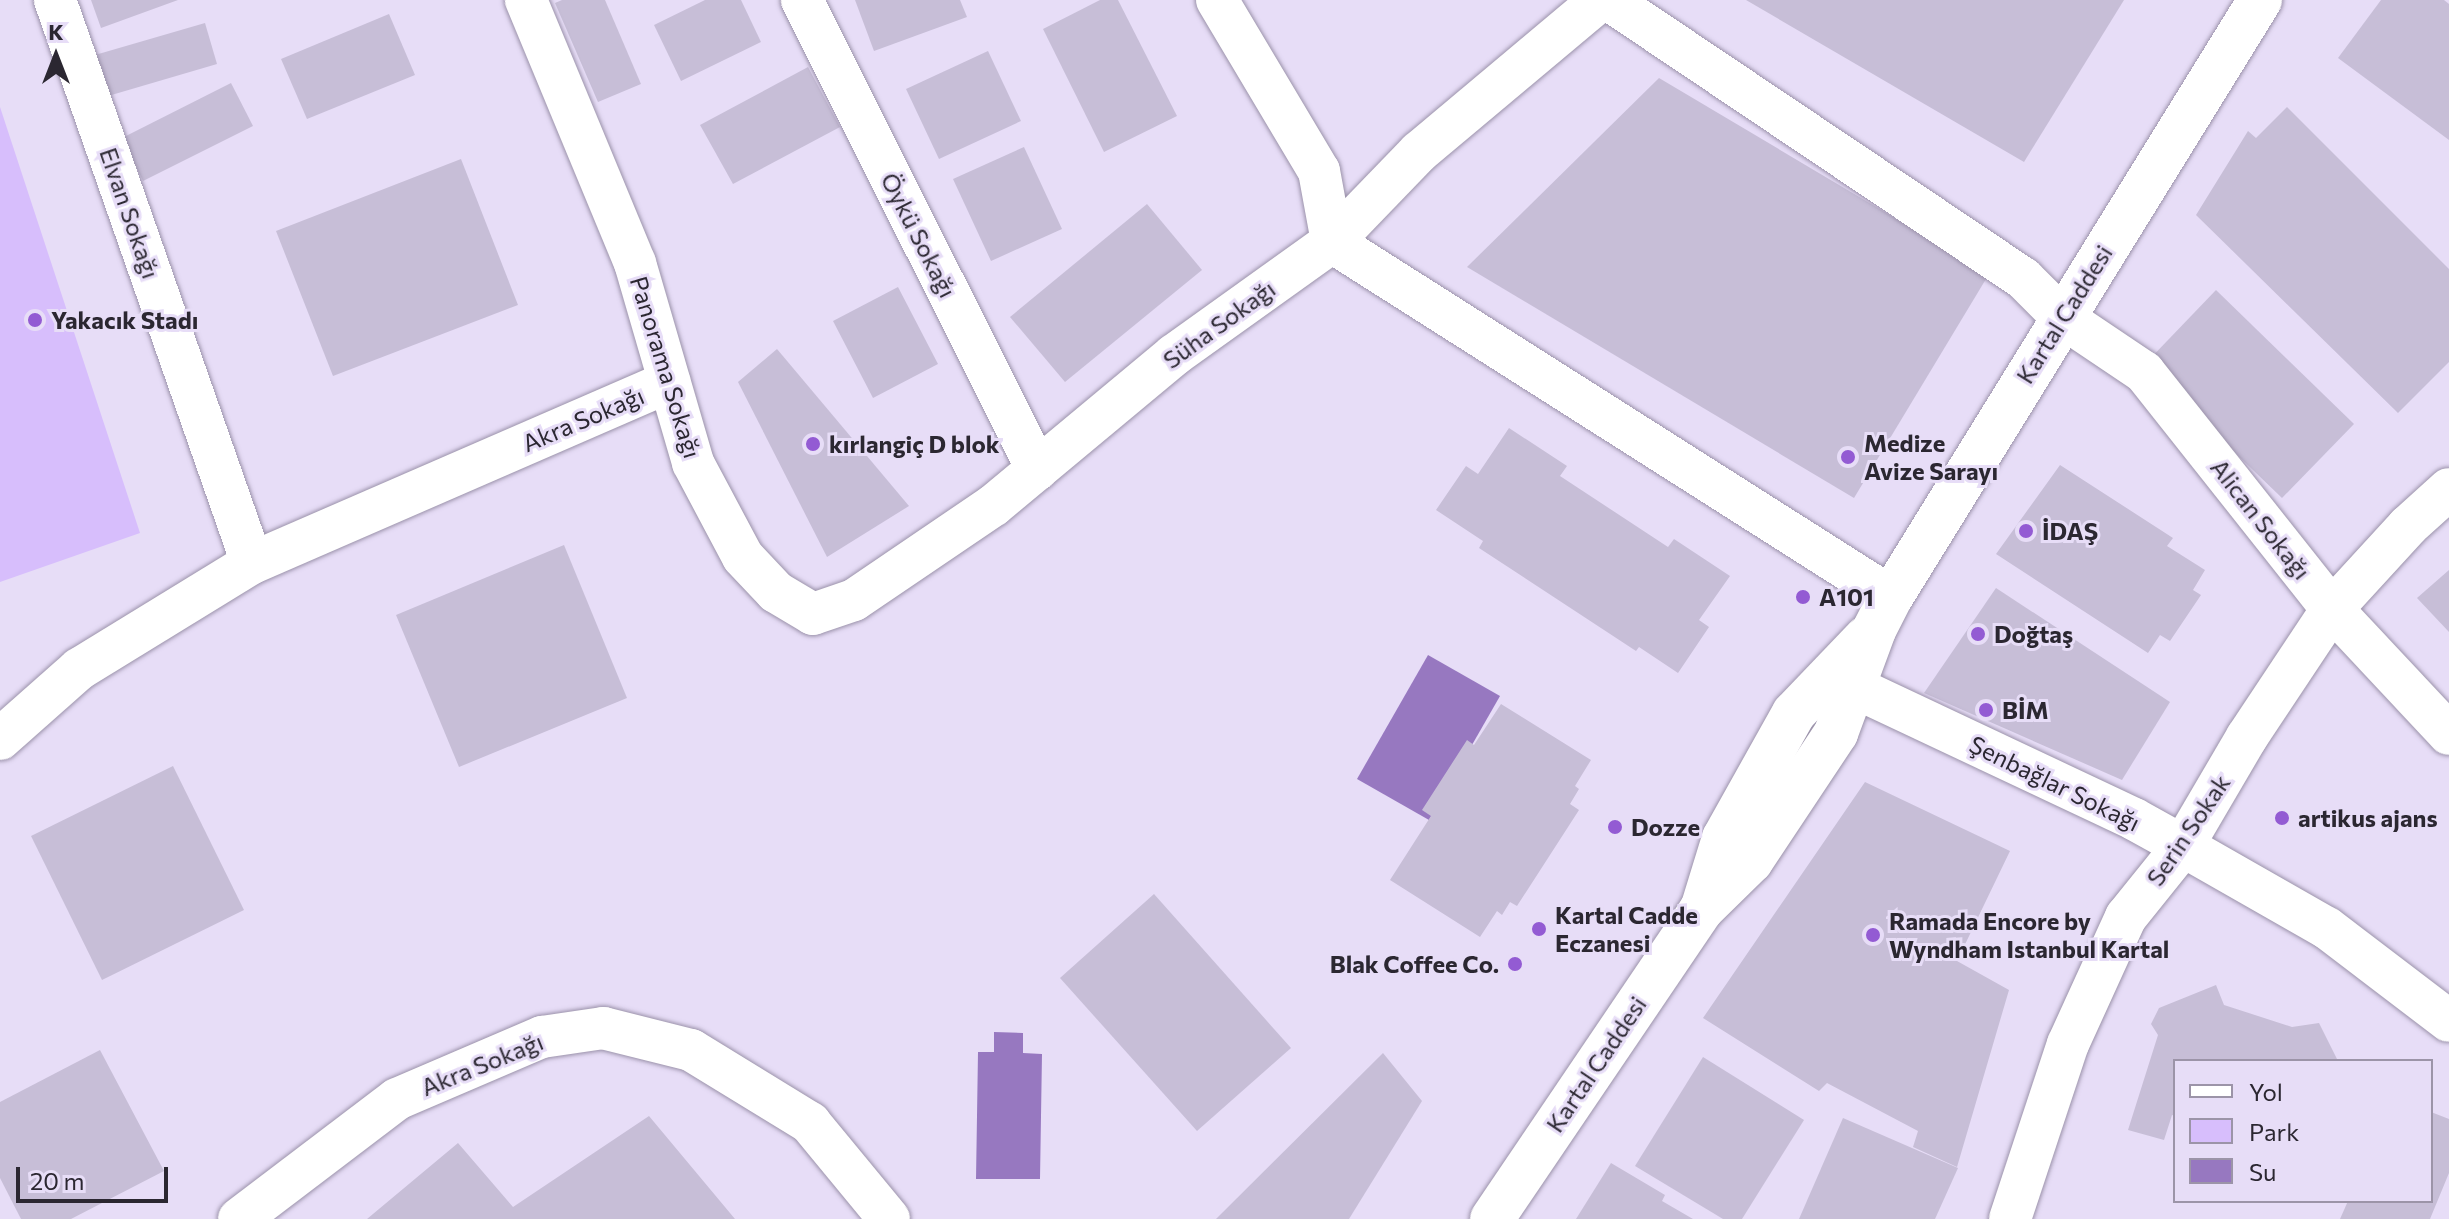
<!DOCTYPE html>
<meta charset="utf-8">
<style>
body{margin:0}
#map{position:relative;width:2449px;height:1219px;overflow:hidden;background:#e7ddf7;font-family:Commissioner,sans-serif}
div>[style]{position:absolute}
.green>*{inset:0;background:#d7befc}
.water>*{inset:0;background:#9778c0}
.building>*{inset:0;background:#c7bed7}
.roads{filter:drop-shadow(0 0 2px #9b92aa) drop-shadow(0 0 2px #9b92aa)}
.street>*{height:42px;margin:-21px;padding:0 21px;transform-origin:21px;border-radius:21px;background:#fff}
.secondary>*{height:44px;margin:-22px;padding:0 22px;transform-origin:22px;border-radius:22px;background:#fff}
.dots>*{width:22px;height:22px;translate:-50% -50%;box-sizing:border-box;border:4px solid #e7ddf7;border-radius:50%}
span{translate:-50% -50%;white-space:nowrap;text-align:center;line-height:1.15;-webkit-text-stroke:6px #e7ddf7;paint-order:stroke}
.street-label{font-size:24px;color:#2b2731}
.poi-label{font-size:24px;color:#2b2731;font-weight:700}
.left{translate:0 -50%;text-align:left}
.right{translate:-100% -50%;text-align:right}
.legend{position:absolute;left:2173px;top:1059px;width:260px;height:144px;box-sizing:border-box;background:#e7ddf7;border:2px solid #9c94a8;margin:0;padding:10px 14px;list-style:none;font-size:24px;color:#2b2731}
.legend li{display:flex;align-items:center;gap:16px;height:40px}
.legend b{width:40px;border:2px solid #9c94a8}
.north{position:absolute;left:16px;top:16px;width:80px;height:80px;-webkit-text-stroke:6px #e7ddf7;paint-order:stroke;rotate:0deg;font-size:22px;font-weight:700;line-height:32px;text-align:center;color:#2b2731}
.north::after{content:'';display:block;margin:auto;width:28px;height:36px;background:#2b2731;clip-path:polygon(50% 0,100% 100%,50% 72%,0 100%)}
.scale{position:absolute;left:16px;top:1167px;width:152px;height:36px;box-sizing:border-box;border:4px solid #2b2731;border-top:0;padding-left:10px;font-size:24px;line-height:28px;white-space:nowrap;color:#2b2731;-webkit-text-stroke:6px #e7ddf7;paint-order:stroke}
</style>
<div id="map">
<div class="green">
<i style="clip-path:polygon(0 107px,140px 533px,0 582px)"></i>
</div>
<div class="water">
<i style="clip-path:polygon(1428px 655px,1500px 696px,1429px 820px,1357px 779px)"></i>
<i style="clip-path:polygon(994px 1032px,1023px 1033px,1023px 1053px,1042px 1054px,1040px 1179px,976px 1179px,978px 1052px,994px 1052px)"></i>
</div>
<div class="building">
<i style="clip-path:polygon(91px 0,178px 0,101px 28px)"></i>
<i style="clip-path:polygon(562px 0,605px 0,641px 84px,598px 102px,555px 3px)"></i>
<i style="clip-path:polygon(705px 0,741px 0,761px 42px,681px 81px,654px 25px)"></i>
<i style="clip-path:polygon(855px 0,960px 0,967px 17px,874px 51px)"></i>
<i style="clip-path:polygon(1100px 0,1118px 0,1177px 116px,1104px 152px,1043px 29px)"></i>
<i style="clip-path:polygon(1746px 0,2124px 0,2024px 162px)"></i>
<i style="clip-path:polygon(2381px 0,2444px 0,2449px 4px,2449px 140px,2338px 58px)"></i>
<i style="clip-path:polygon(389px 14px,415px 75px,307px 119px,281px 59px)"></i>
<i style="clip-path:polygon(205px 23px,217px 64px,108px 96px,95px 55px)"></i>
<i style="clip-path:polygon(988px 51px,1021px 121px,939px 159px,906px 89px)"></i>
<i style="clip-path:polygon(808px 67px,840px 127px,733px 184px,700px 125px)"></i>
<i style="clip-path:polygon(1659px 78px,1989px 274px,1854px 498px,1467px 267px)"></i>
<i style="clip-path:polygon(231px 83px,253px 126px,143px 181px,122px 138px)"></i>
<i style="clip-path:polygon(2287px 107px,2449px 269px,2449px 362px,2398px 413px,2196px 215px,2248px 131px,2256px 138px)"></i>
<i style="clip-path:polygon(1024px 147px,1062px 229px,991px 261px,953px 179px)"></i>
<i style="clip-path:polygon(461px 159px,518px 305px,333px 376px,276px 231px)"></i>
<i style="clip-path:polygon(1147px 204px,1202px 270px,1065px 382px,1010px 317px)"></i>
<i style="clip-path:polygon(898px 287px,938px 364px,873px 398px,833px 321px)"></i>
<i style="clip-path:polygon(2216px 290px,2354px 424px,2282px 498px,2144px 365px)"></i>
<i style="clip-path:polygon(777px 349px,909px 506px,827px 557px,738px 382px)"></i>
<i style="clip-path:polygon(1509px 428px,1567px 466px,1560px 476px,1668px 547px,1674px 539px,1730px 576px,1699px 620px,1709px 627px,1678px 673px,1639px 647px,1636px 651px,1479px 548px,1483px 541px,1436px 510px,1466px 466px,1478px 474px)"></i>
<i style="clip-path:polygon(2060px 465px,2173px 538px,2167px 546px,2205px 570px,2193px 590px,2201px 595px,2170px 641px,2160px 635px,2148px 653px,1996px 554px)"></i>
<i style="clip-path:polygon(564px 545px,627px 698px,459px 767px,396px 615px)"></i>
<i style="clip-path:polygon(2449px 570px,2449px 632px,2417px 598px)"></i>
<i style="clip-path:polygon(1996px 588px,2170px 702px,2122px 780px,1924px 693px)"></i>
<i style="clip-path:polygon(1501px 704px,1591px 760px,1575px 786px,1579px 789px,1570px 804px,1579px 810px,1517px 906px,1510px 902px,1502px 915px,1497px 911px,1480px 937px,1390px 880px,1431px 816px,1422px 810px,1467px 740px,1474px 745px)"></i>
<i style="clip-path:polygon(173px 766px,244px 910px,102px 980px,31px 836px)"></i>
<i style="clip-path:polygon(1865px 782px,2010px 851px,1957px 961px,2009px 990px,1957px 1167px,1913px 1147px,1918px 1131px,1827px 1083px,1819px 1091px,1703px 1018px)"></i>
<i style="clip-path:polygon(1154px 894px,1291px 1048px,1197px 1131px,1060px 978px)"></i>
<i style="clip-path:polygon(2216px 985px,2224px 1005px,2292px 1027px,2319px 1023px,2338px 1061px,2175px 1061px,2175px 1116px,2172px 1115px,2164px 1140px,2128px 1130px,2158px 1035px,2151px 1024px,2159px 1008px)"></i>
<i style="clip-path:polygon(100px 1050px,164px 1171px,71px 1219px,21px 1219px,0 1178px,0 1102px)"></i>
<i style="clip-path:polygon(1383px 1053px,1422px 1101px,1349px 1219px,1216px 1219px)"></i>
<i style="clip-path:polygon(1703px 1057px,1804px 1120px,1742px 1219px,1723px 1219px,1635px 1166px)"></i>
<i style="clip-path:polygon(2431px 1112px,2449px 1119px,2449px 1173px,2430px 1219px,2340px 1219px,2348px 1201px,2431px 1201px)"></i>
<i style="clip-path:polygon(649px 1116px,735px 1219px,367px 1219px,458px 1143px,513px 1207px)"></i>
<i style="clip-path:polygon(1843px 1118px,1958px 1168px,1935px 1219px,1799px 1219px)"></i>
<i style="clip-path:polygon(1611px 1163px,1665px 1195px,1662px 1201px,1693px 1219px,1576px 1219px)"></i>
</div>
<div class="roads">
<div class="street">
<i style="left:55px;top:0;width:596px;rotate:70.71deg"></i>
<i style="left:526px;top:0;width:285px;rotate:67.5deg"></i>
<i style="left:635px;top:263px;width:208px;rotate:73.8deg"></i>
<i style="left:693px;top:463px;width:106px;rotate:62deg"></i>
<i style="left:743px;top:557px;width:48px;rotate:46.7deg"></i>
<i style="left:776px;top:592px;width:43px;rotate:30.7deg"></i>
<i style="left:813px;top:614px;width:43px;rotate:-18.9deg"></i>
<i style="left:854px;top:600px;width:169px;rotate:-34.2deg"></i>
<i style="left:994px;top:505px;width:234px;rotate:-39.8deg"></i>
<i style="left:1174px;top:355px;width:194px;rotate:-35.6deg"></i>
<i style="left:1332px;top:242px;width:125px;rotate:-46deg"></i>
<i style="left:1419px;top:152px;width:236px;rotate:-40deg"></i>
<i style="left:802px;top:0;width:525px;rotate:63.39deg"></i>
<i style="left:1217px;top:0;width:199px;rotate:59.2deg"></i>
<i style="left:1319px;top:171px;width:72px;rotate:79.6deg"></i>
<i style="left:1332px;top:242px;width:662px;rotate:32.42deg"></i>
<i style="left:1609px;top:0;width:499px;rotate:33.9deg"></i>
<i style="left:2023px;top:278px;width:55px;rotate:45deg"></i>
<i style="left:2062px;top:317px;width:99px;rotate:33.9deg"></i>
<i style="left:2144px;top:372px;width:303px;rotate:51.6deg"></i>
<i style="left:2332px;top:609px;width:171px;rotate:46.9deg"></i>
<i style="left:1856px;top:688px;width:307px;rotate:25.2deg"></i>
<i style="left:2134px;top:819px;width:56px;rotate:28.9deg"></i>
<i style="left:2183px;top:846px;width:166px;rotate:29.7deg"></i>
<i style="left:2327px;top:928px;width:153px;rotate:37.3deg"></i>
<i style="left:0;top:739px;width:106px;rotate:-41.5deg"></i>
<i style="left:79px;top:669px;width:203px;rotate:-31.5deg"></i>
<i style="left:252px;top:563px;width:455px;rotate:-23.5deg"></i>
<i style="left:239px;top:1219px;width:198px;rotate:-37.2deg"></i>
<i style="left:397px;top:1099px;width:158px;rotate:-23.2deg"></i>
<i style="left:542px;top:1037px;width:62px;rotate:-8.4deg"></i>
<i style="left:603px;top:1028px;width:91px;rotate:14deg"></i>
<i style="left:691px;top:1050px;width:140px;rotate:31.5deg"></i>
<i style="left:810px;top:1123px;width:124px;rotate:50.5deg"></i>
<i style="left:2010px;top:1219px;width:184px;rotate:-71.7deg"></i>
<i style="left:2068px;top:1044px;width:140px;rotate:-65.5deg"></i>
<i style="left:2126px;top:917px;width:91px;rotate:-51.2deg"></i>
<i style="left:2183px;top:846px;width:126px;rotate:-59.6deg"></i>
<i style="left:2247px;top:737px;width:154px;rotate:-56.4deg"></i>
<i style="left:2332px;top:609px;width:113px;rotate:-47.5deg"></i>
<i style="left:2408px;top:526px;width:55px;rotate:-42.1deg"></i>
</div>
<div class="secondary">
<i style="left:1704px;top:903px;width:68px;rotate:-72.9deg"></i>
<i style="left:1724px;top:838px;width:143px;rotate:-60.8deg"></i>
<i style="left:1794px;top:713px;width:104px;rotate:-46.2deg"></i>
<i style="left:1492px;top:1219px;width:373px;rotate:-55.9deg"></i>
<i style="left:1701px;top:910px;width:70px;rotate:-44.4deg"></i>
<i style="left:1751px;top:861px;width:154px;rotate:-56.4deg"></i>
<i style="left:1836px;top:733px;width:110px;rotate:-69.7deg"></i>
<i style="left:1874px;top:630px;width:37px;rotate:-63deg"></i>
<i style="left:1891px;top:597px;width:702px;rotate:-58.28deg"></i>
</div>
</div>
<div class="dots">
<i style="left:35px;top:320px;background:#935bd3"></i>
<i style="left:813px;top:444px;background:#935bd3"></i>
<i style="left:1848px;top:457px;background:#935bd3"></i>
<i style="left:2026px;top:531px;background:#935bd3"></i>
<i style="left:1803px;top:597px;background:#935bd3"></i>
<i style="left:1978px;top:634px;background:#935bd3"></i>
<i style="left:1986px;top:710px;background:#935bd3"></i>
<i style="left:2282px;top:818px;background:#935bd3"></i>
<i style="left:1615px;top:827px;background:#935bd3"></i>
<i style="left:1539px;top:929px;background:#935bd3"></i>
<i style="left:1873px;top:935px;background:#935bd3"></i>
<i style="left:1515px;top:964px;background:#935bd3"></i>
</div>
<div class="street-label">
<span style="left:130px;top:213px;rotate:71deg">Elvan Sokağı</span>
<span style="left:919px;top:235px;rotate:63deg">Öykü Sokağı</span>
<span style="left:2064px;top:314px;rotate:-58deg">Kartal Caddesi</span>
<span style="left:1219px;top:324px;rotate:-36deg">Süha Sokağı</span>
<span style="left:666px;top:367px;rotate:73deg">Panorama Sokağı</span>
<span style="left:583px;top:419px;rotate:-23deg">Akra Sokağı</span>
<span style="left:2261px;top:519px;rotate:52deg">Alican Sokağı</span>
<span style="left:2055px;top:783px;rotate:26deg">Şenbağlar Sokağı</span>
<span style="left:2188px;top:830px;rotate:-56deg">Serin Sokak</span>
<span style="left:482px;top:1064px;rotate:-22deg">Akra Sokağı</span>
<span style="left:1596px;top:1064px;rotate:-56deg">Kartal Caddesi</span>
</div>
<div class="poi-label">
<span class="left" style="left:51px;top:320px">Yakacık Stadı</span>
<span class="left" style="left:1864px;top:457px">Medize<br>Avize Sarayı</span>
<span class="left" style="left:829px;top:444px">kırlangiç D blok</span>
<span class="left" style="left:2042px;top:531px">İDAŞ</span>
<span class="left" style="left:1819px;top:597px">A101</span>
<span class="left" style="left:1994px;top:634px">Doğtaş</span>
<span class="left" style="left:2002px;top:710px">BİM</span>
<span class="left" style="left:2298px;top:818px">artikus ajans</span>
<span class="left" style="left:1631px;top:827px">Dozze</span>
<span class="left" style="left:1555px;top:929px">Kartal Cadde<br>Eczanesi</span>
<span class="left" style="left:1889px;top:935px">Ramada Encore by<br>Wyndham Istanbul Kartal</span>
<span class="right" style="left:1499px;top:964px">Blak Coffee Co.</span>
</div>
<ul class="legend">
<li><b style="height:10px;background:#fff"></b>Yol</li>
<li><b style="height:22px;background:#d7befc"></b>Park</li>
<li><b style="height:22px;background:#9778c0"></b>Su</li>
</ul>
<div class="north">K</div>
<div class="scale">20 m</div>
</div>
